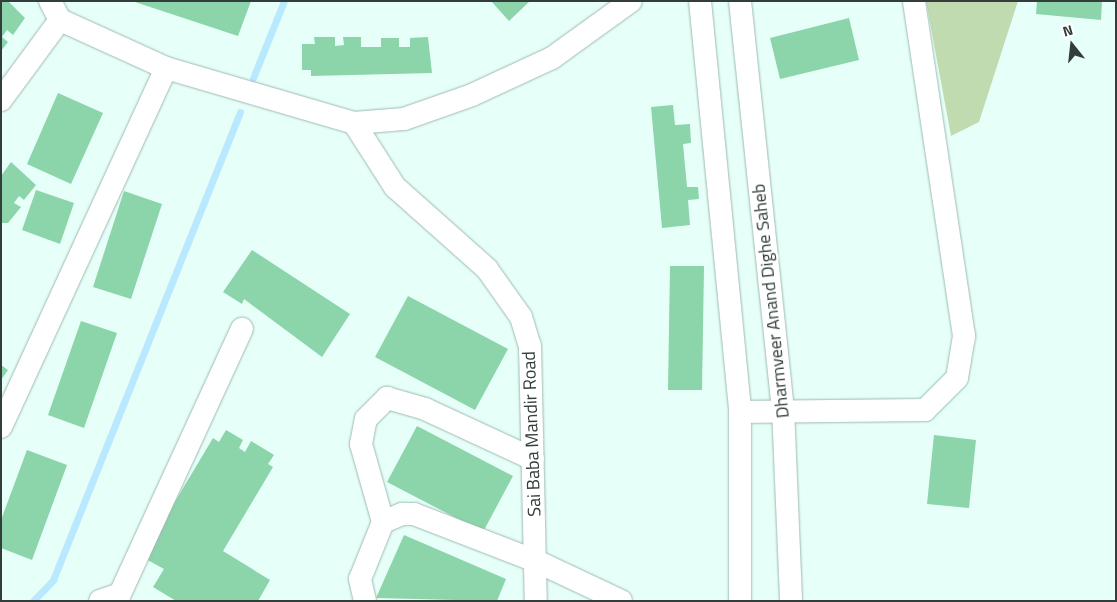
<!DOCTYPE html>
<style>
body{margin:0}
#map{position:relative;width:1117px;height:602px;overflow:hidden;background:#e7fff9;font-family:"Titillium Web",sans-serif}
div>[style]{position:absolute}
.green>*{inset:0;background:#c0dbb0}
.stream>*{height:7px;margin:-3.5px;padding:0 3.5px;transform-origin:3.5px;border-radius:3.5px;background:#b9e9fe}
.building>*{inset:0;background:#8cd4a9}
.roads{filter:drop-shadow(0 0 1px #9ebab4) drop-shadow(0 0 1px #9ebab4)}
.minor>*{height:22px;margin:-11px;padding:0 11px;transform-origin:11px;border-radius:11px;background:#fff}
span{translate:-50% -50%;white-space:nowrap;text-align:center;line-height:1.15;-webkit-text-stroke:5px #fff;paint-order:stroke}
.street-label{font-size:18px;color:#333e3c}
.frame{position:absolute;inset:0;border:2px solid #333e3c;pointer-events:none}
.north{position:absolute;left:1047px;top:20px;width:50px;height:50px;-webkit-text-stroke:4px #fff;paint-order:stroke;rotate:344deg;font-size:14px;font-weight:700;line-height:20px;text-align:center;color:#333e3c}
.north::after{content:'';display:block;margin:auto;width:18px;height:22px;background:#333e3c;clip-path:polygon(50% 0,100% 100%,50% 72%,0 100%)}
</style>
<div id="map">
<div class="green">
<i style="clip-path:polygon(926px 1px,1018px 1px,979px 122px,951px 136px)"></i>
</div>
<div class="stream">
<i style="left:253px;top:78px;width:83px;rotate:-68.1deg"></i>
<i style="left:33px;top:601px;width:29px;rotate:-46deg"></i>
<i style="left:53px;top:580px;width:504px;rotate:-68.22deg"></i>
</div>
<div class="building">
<i style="clip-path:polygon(1px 1px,8px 1px,25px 18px,13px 35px,7px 30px,2px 37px,8px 42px,1px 51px)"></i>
<i style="clip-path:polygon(132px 1px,251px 1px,238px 36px)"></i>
<i style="clip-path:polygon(491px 1px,530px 1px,509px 21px)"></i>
<i style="clip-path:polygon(1037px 1px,1102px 1px,1101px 20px,1036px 14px)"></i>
<i style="clip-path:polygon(849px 18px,859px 60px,780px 79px,770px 38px)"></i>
<i style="clip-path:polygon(314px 37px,335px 37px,335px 46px,344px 45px,343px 37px,361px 37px,361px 47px,381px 47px,381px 38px,399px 38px,399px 47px,410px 47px,410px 38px,428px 37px,432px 73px,311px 76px,311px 70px,302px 70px,302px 44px,315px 44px)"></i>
<i style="clip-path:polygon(58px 93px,103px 113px,71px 184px,27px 164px)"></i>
<i style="clip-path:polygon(673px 105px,675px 125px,690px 124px,691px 143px,683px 144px,687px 187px,698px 187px,699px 199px,688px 200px,690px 225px,662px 228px,651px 107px)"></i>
<i style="clip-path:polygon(11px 162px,36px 185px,24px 200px,19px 196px,14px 203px,21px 207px,8px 223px,1px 223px,1px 176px)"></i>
<i style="clip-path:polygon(36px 190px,74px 203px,60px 244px,22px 230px)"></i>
<i style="clip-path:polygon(124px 191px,162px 204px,131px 299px,93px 287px)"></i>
<i style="clip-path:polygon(252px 250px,350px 314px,322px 357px,244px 299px,242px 304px,223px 292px)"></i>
<i style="clip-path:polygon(670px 266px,704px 266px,702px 390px,668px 390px)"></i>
<i style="clip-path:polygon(408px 296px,508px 349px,475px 410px,375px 357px)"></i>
<i style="clip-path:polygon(81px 321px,117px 333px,84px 428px,48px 415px)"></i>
<i style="clip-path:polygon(1px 365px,8px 370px,1px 380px)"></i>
<i style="clip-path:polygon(417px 426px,513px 476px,483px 532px,387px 482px)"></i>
<i style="clip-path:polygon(226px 430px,243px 440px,239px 448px,245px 452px,251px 441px,274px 455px,268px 464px,273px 467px,223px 551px,270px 580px,258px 601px,176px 601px,153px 587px,164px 569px,142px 557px,213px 438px,219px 442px)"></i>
<i style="clip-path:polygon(934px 435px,976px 440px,969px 508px,927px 504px)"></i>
<i style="clip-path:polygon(27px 450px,67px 465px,32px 560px,1px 548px,1px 520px)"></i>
<i style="clip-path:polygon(404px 535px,506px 579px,497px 601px,376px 598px)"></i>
</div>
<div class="roads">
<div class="minor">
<i style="left:700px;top:1px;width:413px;rotate:84.4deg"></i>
<i style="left:740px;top:412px;width:189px;rotate:90deg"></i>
<i style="left:740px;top:1px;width:409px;rotate:84deg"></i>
<i style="left:783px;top:408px;width:193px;rotate:87.6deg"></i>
<i style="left:166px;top:68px;width:196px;rotate:16.3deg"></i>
<i style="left:354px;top:123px;width:50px;rotate:-4.6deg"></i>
<i style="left:404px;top:119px;width:72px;rotate:-19.4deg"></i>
<i style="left:472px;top:95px;width:88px;rotate:-24.8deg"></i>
<i style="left:552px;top:58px;width:97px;rotate:-35.8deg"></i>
<i style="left:1px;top:100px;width:99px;rotate:-53.6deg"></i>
<i style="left:354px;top:123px;width:76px;rotate:57.4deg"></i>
<i style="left:395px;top:187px;width:123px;rotate:41.7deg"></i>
<i style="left:487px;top:269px;width:59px;rotate:54.7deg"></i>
<i style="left:521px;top:317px;width:30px;rotate:73deg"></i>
<i style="left:530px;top:346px;width:255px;rotate:88.7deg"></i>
<i style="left:740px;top:412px;width:185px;rotate:-0.6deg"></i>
<i style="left:925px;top:410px;width:45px;rotate:-45deg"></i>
<i style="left:957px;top:378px;width:43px;rotate:-80.5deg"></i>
<i style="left:964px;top:336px;width:339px;rotate:-98.5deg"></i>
<i style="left:1px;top:427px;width:395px;rotate:-65.3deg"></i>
<i style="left:166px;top:68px;width:116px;rotate:-155.6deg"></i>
<i style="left:60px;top:20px;width:21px;rotate:-118deg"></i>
<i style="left:383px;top:522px;width:81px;rotate:-105.8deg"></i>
<i style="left:361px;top:444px;width:25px;rotate:-79deg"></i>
<i style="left:366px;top:419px;width:30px;rotate:-45deg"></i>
<i style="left:387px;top:398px;width:40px;rotate:16deg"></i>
<i style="left:425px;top:409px;width:119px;rotate:24.8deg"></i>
<i style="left:100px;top:601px;width:21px;rotate:-19deg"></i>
<i style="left:120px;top:594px;width:292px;rotate:-65.3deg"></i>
<i style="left:365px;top:601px;width:23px;rotate:-103deg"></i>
<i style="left:360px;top:579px;width:61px;rotate:-68deg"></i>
<i style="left:383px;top:522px;width:21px;rotate:-23deg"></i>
<i style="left:402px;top:514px;width:12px"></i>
<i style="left:414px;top:514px;width:131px;rotate:21.1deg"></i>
<i style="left:536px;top:561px;width:94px;rotate:25.2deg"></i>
</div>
</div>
<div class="street-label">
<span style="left:771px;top:301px;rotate:-96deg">Dharmveer Anand Dighe Saheb</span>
<span style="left:532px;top:434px;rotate:-92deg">Sai Baba Mandir Road</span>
</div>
<div class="frame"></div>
<div class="north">N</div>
</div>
